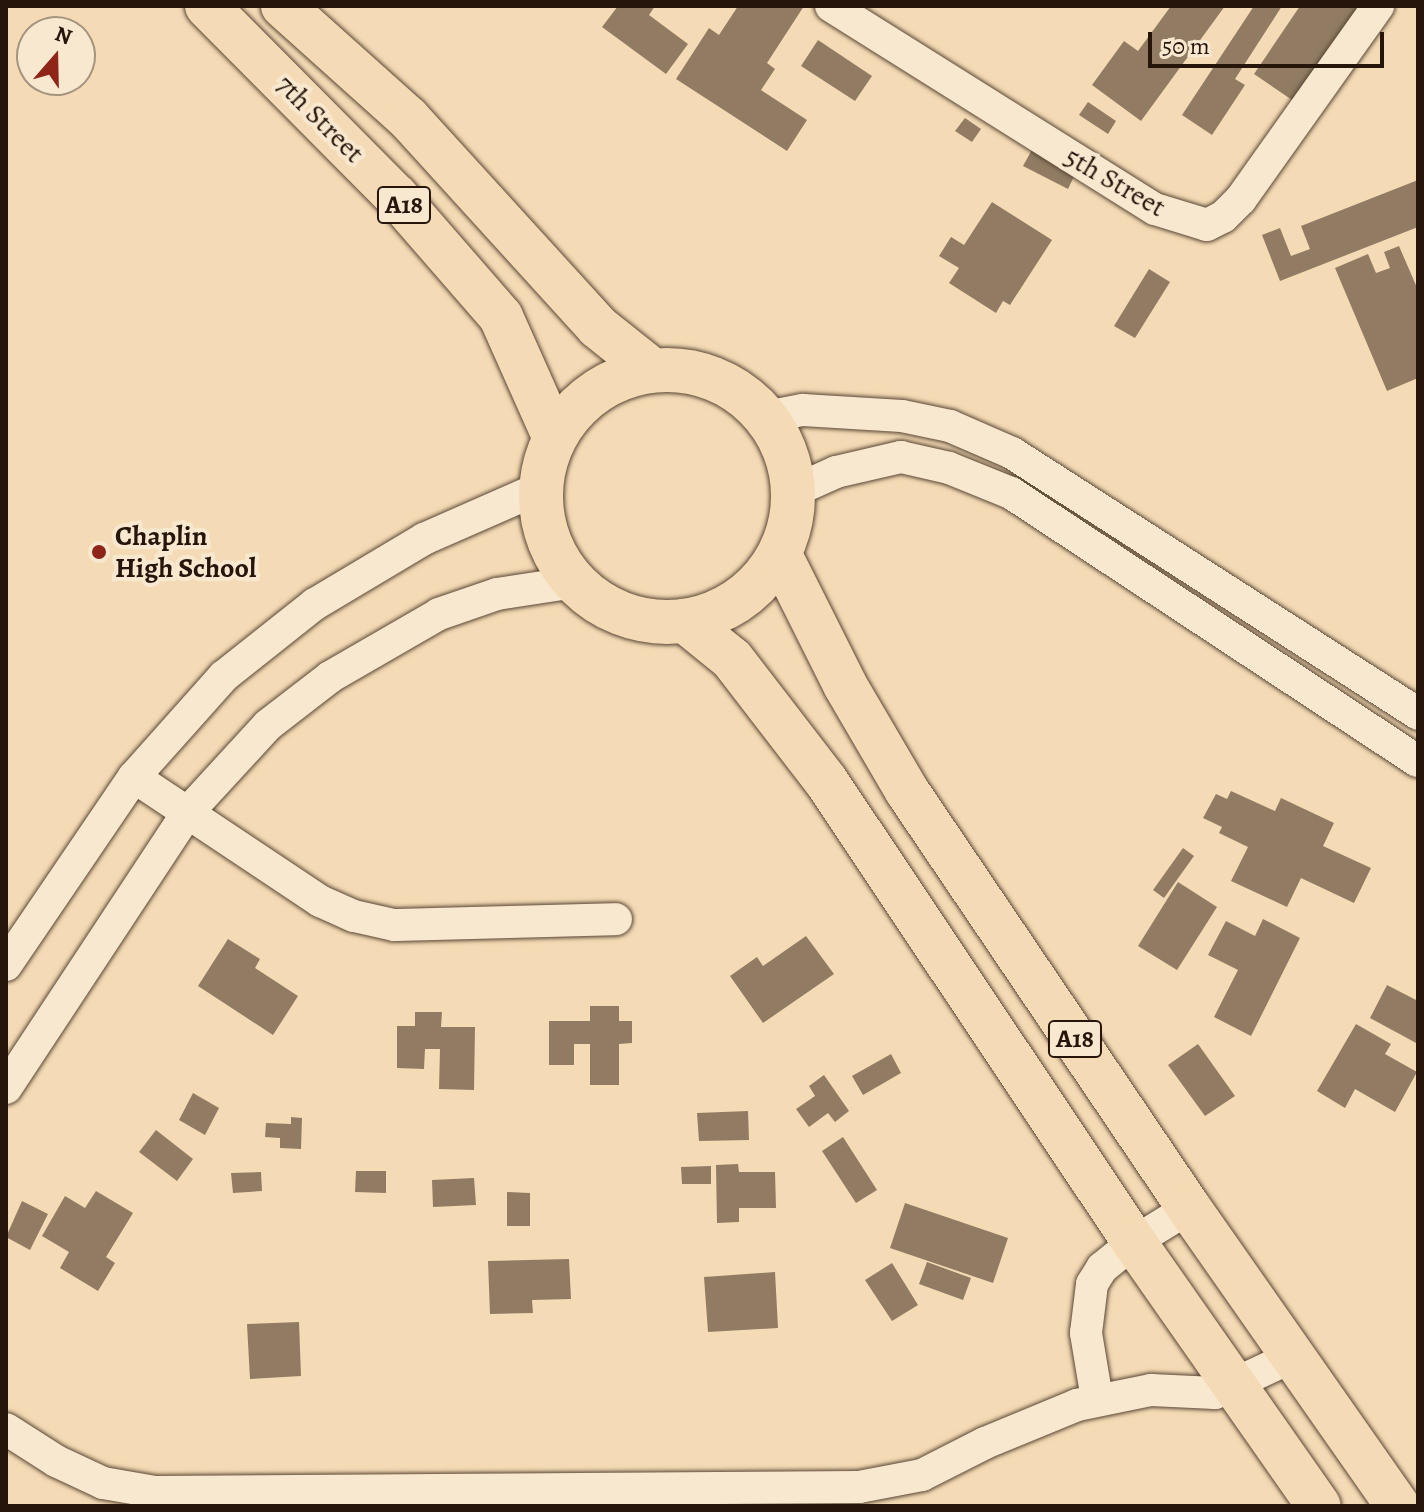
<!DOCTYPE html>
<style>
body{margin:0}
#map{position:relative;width:1424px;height:1512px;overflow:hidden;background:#f4dbb5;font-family:Alegreya,serif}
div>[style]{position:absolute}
.building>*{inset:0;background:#917c63}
.roads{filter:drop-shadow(0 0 2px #5a4635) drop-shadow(0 0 2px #5a4635)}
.minor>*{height:32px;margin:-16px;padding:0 16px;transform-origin:16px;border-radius:16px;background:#f8e8cf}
.trunk>*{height:44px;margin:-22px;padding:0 22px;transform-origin:22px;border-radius:22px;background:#f4dbb5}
.trunk>.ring{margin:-22px;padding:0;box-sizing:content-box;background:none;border:44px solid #f4dbb5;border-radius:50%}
.dots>*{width:22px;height:22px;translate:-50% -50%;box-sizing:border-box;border:4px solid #f8e8cf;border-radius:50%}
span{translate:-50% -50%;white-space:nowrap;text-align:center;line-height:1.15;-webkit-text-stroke:8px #f8e8cf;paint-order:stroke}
.shield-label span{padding:2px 6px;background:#f8e8cf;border:2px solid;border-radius:6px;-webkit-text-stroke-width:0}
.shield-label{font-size:26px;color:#26150a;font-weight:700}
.street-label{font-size:28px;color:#26150a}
.poi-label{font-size:28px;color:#26150a;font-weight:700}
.left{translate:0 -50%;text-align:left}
.frame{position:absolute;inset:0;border:8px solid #26150a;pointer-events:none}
.north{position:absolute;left:16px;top:16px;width:80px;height:80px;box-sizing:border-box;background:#f8e8cf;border:2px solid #a49480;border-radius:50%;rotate:20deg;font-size:22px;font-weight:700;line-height:32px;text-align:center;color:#26150a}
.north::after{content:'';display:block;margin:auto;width:28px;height:36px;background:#8f2418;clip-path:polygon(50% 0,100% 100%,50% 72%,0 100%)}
.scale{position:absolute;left:1148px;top:32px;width:236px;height:36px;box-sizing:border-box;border:4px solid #26150a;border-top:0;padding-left:10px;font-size:24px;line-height:28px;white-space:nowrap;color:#26150a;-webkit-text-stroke:6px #f8e8cf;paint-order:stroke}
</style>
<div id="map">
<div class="building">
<i style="clip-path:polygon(618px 6px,655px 6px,649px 15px,688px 44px,666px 74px,602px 27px)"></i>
<i style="clip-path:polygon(738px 6px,804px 6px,767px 63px,775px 69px,761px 90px,807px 120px,787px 151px,676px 79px,709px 28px,719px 35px)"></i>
<i style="clip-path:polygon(1171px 6px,1225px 6px,1141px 121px,1092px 85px,1124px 41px,1138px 51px)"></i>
<i style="clip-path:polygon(1254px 6px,1282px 6px,1235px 79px,1245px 85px,1212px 135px,1182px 115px)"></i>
<i style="clip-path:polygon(1300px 6px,1365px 6px,1298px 104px,1254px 74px)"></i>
<i style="clip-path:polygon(818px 40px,872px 76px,855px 101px,801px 66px)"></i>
<i style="clip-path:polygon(1088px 102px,1116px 121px,1108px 134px,1079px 115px)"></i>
<i style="clip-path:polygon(965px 118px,981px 129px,972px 142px,955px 131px)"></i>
<i style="clip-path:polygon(1034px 146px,1078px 168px,1068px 189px,1023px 166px)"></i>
<i style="clip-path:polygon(1418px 180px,1418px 227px,1280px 281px,1262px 235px,1280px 228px,1291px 256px,1310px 249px,1301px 226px)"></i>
<i style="clip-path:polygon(992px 202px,1052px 240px,1010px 305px,1003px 301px,996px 313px,949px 283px,959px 268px,939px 256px,951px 237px,964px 245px)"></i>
<i style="clip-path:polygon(1399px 246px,1418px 290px,1418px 378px,1387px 391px,1335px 268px,1368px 254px,1376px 273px,1390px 268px,1384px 252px)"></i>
<i style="clip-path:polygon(1149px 269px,1170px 282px,1135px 338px,1114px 326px)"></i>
<i style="clip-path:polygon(1231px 791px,1275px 811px,1281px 798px,1334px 823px,1323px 846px,1371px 868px,1354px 903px,1301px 878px,1287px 907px,1231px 881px,1248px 847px,1219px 833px,1222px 827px,1203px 818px,1216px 794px,1227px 799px)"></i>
<i style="clip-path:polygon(1183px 848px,1194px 856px,1164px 898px,1153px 890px)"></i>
<i style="clip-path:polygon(1178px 882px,1217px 907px,1177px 970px,1138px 946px)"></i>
<i style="clip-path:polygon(1263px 919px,1300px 938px,1251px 1036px,1214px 1017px,1238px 970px,1208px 955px,1226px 921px,1255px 936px)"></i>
<i style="clip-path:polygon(806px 936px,834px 974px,763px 1023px,730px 976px,757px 957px,763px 966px)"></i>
<i style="clip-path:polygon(228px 939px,260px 959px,255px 968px,298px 996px,273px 1035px,198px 986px)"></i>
<i style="clip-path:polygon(1387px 985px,1418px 1001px,1418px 1044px,1370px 1018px)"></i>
<i style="clip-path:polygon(590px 1006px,619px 1006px,619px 1021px,632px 1021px,632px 1043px,619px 1044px,619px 1085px,590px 1085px,590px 1044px,574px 1044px,574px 1065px,549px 1065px,549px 1021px,590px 1021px)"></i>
<i style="clip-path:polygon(415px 1012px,442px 1012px,441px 1027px,475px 1027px,474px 1090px,439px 1089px,440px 1049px,425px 1049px,424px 1069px,397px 1068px,397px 1026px,415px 1026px)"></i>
<i style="clip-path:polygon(1356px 1024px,1391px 1044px,1385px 1054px,1417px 1072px,1395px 1112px,1355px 1089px,1345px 1108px,1317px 1091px)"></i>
<i style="clip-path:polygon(1198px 1044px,1235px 1096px,1205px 1116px,1168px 1065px)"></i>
<i style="clip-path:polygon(891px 1054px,901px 1073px,863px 1095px,852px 1076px)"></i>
<i style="clip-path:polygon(824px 1075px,849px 1111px,835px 1122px,828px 1113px,809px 1127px,796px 1109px,815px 1096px,809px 1086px)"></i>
<i style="clip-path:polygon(193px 1093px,219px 1108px,205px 1135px,179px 1120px)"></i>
<i style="clip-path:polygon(748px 1111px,749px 1140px,699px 1141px,697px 1113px)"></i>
<i style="clip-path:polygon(291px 1117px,302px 1118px,301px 1149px,280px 1148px,280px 1138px,265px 1137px,266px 1123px,291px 1124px)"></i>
<i style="clip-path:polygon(156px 1130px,193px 1159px,177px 1181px,139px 1152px)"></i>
<i style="clip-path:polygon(843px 1137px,877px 1190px,856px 1203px,822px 1151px)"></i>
<i style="clip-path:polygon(738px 1164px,739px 1172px,775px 1172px,776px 1208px,739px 1208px,739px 1222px,717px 1223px,716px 1165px)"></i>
<i style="clip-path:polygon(711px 1166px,711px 1184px,682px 1184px,681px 1167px)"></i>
<i style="clip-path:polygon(356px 1171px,386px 1171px,386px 1193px,355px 1192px)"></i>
<i style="clip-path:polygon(261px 1172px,262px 1191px,233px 1193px,231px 1173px)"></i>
<i style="clip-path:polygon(474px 1178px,476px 1205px,433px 1207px,432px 1180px)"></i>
<i style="clip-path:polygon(96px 1191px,133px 1213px,106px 1257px,115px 1263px,98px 1291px,60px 1268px,69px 1252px,42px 1236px,65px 1196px,85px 1208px)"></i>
<i style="clip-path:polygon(507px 1192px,530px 1193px,530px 1226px,507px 1226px)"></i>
<i style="clip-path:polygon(22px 1201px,48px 1214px,30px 1250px,6px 1237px)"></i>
<i style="clip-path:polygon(905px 1203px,1008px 1238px,993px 1283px,890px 1248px)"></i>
<i style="clip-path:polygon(569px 1259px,571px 1299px,532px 1300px,533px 1313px,490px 1314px,488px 1261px)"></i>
<i style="clip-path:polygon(927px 1262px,971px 1278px,963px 1300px,919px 1284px)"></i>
<i style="clip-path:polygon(892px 1263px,918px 1305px,892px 1321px,865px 1280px)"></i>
<i style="clip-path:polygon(775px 1272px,778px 1328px,708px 1332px,704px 1277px)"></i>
<i style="clip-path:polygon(299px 1322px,301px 1376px,250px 1379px,247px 1324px)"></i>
</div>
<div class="roads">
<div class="minor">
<i style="left:831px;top:6px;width:382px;rotate:32.1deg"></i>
<i style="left:1155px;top:209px;width:54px;rotate:17.1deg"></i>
<i style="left:1207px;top:225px;width:18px;rotate:-27deg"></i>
<i style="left:1223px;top:217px;width:25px;rotate:-45deg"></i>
<i style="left:1241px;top:199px;width:237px;rotate:-54.6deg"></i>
<i style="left:766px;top:417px;width:38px;rotate:-11deg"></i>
<i style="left:803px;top:410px;width:99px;rotate:3.5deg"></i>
<i style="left:902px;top:416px;width:49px;rotate:11.8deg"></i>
<i style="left:950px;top:426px;width:68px;rotate:23.5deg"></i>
<i style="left:1012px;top:453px;width:483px;rotate:32.7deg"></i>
<i style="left:794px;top:491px;width:46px;rotate:-24.3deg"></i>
<i style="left:836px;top:472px;width:67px;rotate:-13deg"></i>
<i style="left:901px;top:457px;width:49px;rotate:12.9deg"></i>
<i style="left:949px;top:468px;width:67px;rotate:22deg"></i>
<i style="left:1011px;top:493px;width:487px;rotate:33.4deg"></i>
<i style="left:134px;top:777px;width:224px;rotate:33.7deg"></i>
<i style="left:320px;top:901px;width:37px;rotate:24deg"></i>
<i style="left:354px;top:916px;width:41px;rotate:12.7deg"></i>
<i style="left:394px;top:925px;width:222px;rotate:-1.5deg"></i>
<i style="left:6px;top:965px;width:227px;rotate:-55.8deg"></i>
<i style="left:134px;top:777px;width:135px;rotate:-48.3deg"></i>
<i style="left:224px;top:676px;width:116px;rotate:-38.4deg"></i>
<i style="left:315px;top:604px;width:127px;rotate:-30.8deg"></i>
<i style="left:424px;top:539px;width:127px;rotate:-23.7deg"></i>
<i style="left:6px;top:1088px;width:331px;rotate:-56.6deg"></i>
<i style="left:188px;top:812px;width:118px;rotate:-47.4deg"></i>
<i style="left:268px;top:725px;width:78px;rotate:-37.7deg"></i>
<i style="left:330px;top:677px;width:126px;rotate:-30deg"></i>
<i style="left:439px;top:614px;width:61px;rotate:-19deg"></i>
<i style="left:497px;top:594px;width:79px;rotate:-8.7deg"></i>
<i style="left:1097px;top:1399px;width:67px;rotate:-99.5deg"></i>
<i style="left:1086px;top:1333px;width:49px;rotate:-83deg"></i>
<i style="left:1092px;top:1284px;width:19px;rotate:-58deg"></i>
<i style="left:1102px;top:1268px;width:41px;rotate:-39.1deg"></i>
<i style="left:1134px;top:1242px;width:65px;rotate:-31.7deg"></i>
<i style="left:6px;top:1429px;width:59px;rotate:32.6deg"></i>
<i style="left:56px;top:1461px;width:52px;rotate:25.1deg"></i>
<i style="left:103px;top:1483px;width:53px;rotate:9.8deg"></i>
<i style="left:155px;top:1492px;width:704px;rotate:-0.41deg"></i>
<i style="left:859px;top:1487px;width:64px;rotate:-10.8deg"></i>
<i style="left:922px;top:1475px;width:71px;rotate:-26.9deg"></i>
<i style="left:985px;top:1443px;width:100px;rotate:-22.4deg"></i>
<i style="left:1077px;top:1405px;width:76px;rotate:-11.5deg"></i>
<i style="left:1151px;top:1390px;width:64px;rotate:2.7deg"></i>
<i style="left:1215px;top:1393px;width:87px;rotate:-25.1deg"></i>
</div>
<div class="trunk">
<i style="left:207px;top:6px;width:268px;rotate:45.2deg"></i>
<i style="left:396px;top:196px;width:160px;rotate:49deg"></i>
<i style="left:501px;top:317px;width:130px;rotate:66deg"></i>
<i style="left:283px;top:6px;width:168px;rotate:41.9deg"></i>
<i style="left:408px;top:118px;width:282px;rotate:47.7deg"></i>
<i style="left:598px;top:327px;width:69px;rotate:38.5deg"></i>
<i class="ring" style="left:541px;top:370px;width:208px;height:208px"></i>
<i style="left:780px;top:555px;width:145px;rotate:63.4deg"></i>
<i style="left:845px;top:685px;width:123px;rotate:59.7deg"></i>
<i style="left:907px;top:791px;width:503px;rotate:55.93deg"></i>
<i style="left:1189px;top:1208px;width:364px;rotate:55deg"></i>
<i style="left:685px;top:621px;width:60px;rotate:39deg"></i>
<i style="left:732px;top:659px;width:154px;rotate:52.4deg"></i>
<i style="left:826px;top:781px;width:554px;rotate:56.25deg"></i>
<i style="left:1134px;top:1242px;width:322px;rotate:55deg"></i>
</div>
</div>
<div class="dots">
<i style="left:99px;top:552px;background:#8f2418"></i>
</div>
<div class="shield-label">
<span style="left:404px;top:205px">A18</span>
<span style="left:1075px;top:1039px">A18</span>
</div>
<div class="street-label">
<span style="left:320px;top:119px;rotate:45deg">7th Street</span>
<span style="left:1115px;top:182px;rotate:30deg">5th Street</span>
</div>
<div class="poi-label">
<span class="left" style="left:115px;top:552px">Chaplin<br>High School</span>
</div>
<div class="frame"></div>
<div class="north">N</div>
<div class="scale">50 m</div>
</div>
